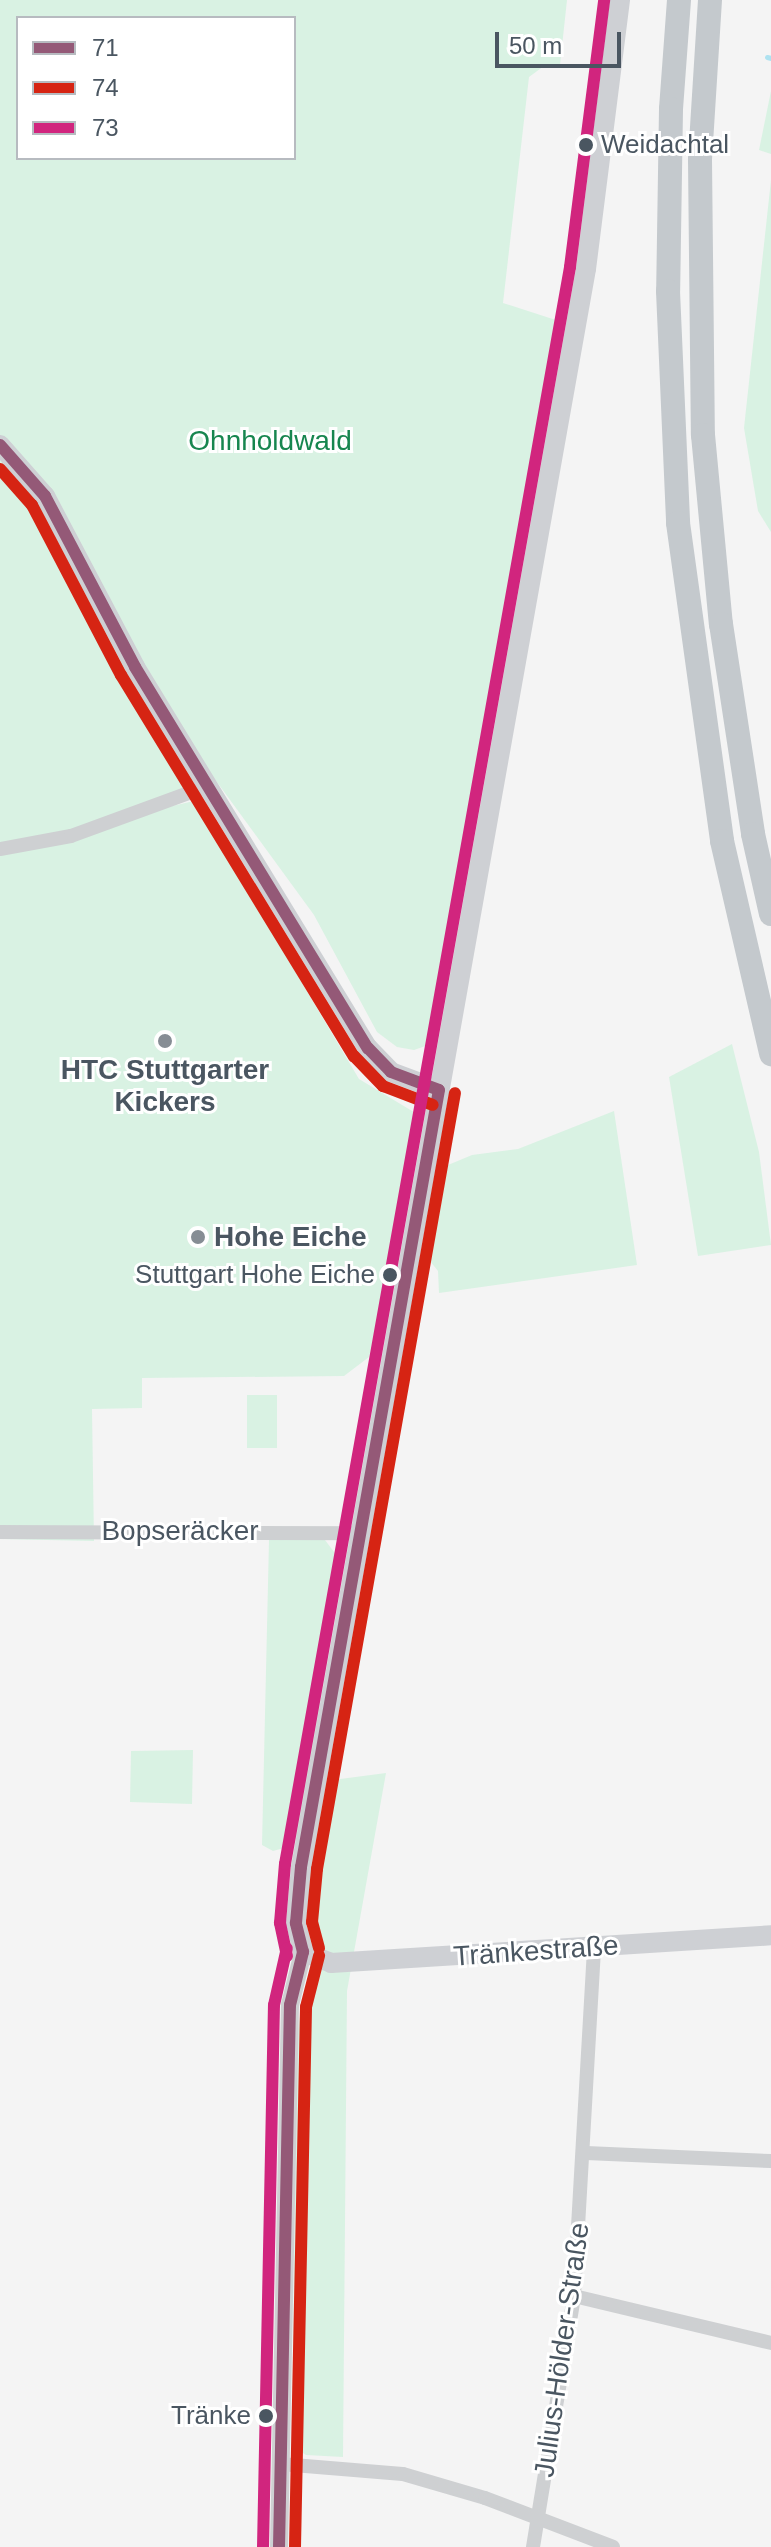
<!DOCTYPE html>
<meta charset="utf-8">
<style>
body{margin:0}
#map{position:relative;width:771px;height:2547px;overflow:hidden;background:#f4f4f4;font-family:Helvetica,sans-serif}
div>[style]{position:absolute}
.green>*{inset:0;background:#d9f2e3}
.stream>*{height:5px;margin:-2.5px;padding:0 2.5px;transform-origin:2.5px;border-radius:2.5px;background:#aee2f0}
.minor>*{height:14px;margin:-7px;padding:0 7px;transform-origin:7px;border-radius:7px;background:#ced0d2}
.tertiary>*{height:18px;margin:-9px;padding:0 9px;transform-origin:9px;border-radius:9px;background:#ced0d2}
.secondary>*{height:20px;margin:-10px;padding:0 10px;transform-origin:10px;border-radius:10px;background:#ced0d4}
.trunk>*{height:24px;margin:-12px;padding:0 12px;transform-origin:12px;border-radius:12px;background:#c4c9cd}
.bus-1>*{height:12px;margin:-6px;padding:0 6px;transform-origin:6px;border-radius:6px;background:#945977}
.bus-2>*{height:12px;margin:-6px;padding:0 6px;transform-origin:6px;border-radius:6px;background:#d62413}
.bus-3>*{height:12px;margin:-6px;padding:0 6px;transform-origin:6px;border-radius:6px;background:#d1257e}
.dots>*{width:22px;height:22px;translate:-50% -50%;box-sizing:border-box;border:4px solid #fff;border-radius:50%}
span{translate:-50% -50%;white-space:nowrap;text-align:center;line-height:1.15;-webkit-text-stroke:6px #fff;paint-order:stroke}
.bus-label{font-size:26px;color:#4a5661}
.left{translate:0 -50%;text-align:left}
.right{translate:-100% -50%;text-align:right}
.park-label{font-size:28px;color:#17864f}
.poi-label{font-size:28px;color:#4a5661;font-weight:700}
.street-label{font-size:28px;color:#4a5661}
.legend{position:absolute;left:16px;top:16px;width:280px;height:144px;box-sizing:border-box;background:#fff;border:2px solid #b7bbc0;margin:0;padding:10px 14px;list-style:none;font-size:24px;color:#4a5661}
.legend li{display:flex;align-items:center;gap:16px;height:40px}
.legend b{width:40px;border:2px solid #b7bbc0}
.scale{position:absolute;left:495px;top:32px;width:126px;height:36px;box-sizing:border-box;border:4px solid #4a5661;border-top:0;padding-left:10px;font-size:24px;line-height:28px;white-space:nowrap;color:#4a5661;-webkit-text-stroke:6px #fff;paint-order:stroke}
</style>
<div id="map">
<div class="green">
<i style="clip-path:polygon(evenodd,0 0,567px 0,560px 65px,544px 66px,529px 77px,503px 303px,565px 323px,434px 1043px,414px 1050px,397px 1047px,377px 1032px,314px 915px,214px 778px,94px 824px,194px 801px,359px 1079px,422px 1117px,369px 1357px,344px 1376px,142px 1378px,142px 1408px,92px 1409px,94px 1541px,0 1539px,0 0,18px 18px,294px 18px,294px 158px,18px 158px,18px 18px)"></i>
<i style="clip-path:polygon(771px 91px,771px 154px,759px 150px)"></i>
<i style="clip-path:polygon(771px 180px,771px 532px,758px 511px,744px 428px)"></i>
<i style="clip-path:polygon(732px 1044px,759px 1152px,771px 1245px,698px 1256px,669px 1077px)"></i>
<i style="clip-path:polygon(614px 1111px,637px 1265px,439px 1293px,438px 1271px,430px 1261px,448px 1165px,472px 1155px,518px 1149px)"></i>
<i style="clip-path:polygon(247px 1395px,277px 1395px,277px 1448px,247px 1448px)"></i>
<i style="clip-path:polygon(269px 1540px,325px 1540px,337px 1556px,341px 1576px,299px 1833px,291px 1846px,273px 1851px,262px 1845px)"></i>
<i style="clip-path:polygon(193px 1750px,192px 1804px,130px 1802px,131px 1751px)"></i>
<i style="clip-path:polygon(386px 1773px,347px 1991px,343px 2457px,306px 2455px,294px 2447px,292px 2430px,297px 2038px,301px 2008px,313px 1982px,307px 1877px,325px 1781px)"></i>
</div>
<div class="stream">
<i style="left:767px;top:57px;width:4px;rotate:14deg"></i>
</div>
<div class="minor">
<i style="left:0;top:849px;width:72px;rotate:-10.4deg"></i>
<i style="left:71px;top:836px;width:146px;rotate:-20.1deg"></i>
<i style="left:0;top:1532px;width:361px;rotate:0.2deg"></i>
<i style="left:586px;top:2153px;width:185px;rotate:2.5deg"></i>
<i style="left:574px;top:2296px;width:203px;rotate:13.4deg"></i>
<i style="left:281px;top:2464px;width:122px;rotate:4.7deg"></i>
<i style="left:403px;top:2474px;width:85px;rotate:16.3deg"></i>
<i style="left:485px;top:2498px;width:137px;rotate:20.9deg"></i>
<i style="left:533px;top:2547px;width:254px;rotate:-80.7deg"></i>
<i style="left:574px;top:2296px;width:350px;rotate:-86.7deg"></i>
</div>
<div class="tertiary">
<i style="left:279px;top:2547px;width:542px;rotate:-88.84deg"></i>
<i style="left:290px;top:2005px;width:55px;rotate:-76.2deg"></i>
</div>
<div class="secondary">
<i style="left:620px;top:0;width:271px;rotate:97.2deg"></i>
<i style="left:586px;top:269px;width:1623px;rotate:100.11deg"></i>
<i style="left:301px;top:1867px;width:56px;rotate:95.1deg"></i>
<i style="left:296px;top:1923px;width:30px;rotate:76deg"></i>
<i style="left:303px;top:1952px;width:30px;rotate:21deg"></i>
<i style="left:331px;top:1963px;width:441px;rotate:-3.6deg"></i>
<i style="left:0;top:445px;width:68px;rotate:48.6deg"></i>
<i style="left:45px;top:496px;width:193px;rotate:62.2deg"></i>
<i style="left:135px;top:667px;width:447px;rotate:58.6deg"></i>
<i style="left:368px;top:1048px;width:33px;rotate:46deg"></i>
<i style="left:391px;top:1072px;width:51px;rotate:20.6deg"></i>
</div>
<div class="trunk">
<i style="left:679px;top:0;width:109px;rotate:94.2deg"></i>
<i style="left:671px;top:109px;width:182px;rotate:90.9deg"></i>
<i style="left:668px;top:291px;width:232px;rotate:87.5deg"></i>
<i style="left:678px;top:523px;width:321px;rotate:82.1deg"></i>
<i style="left:722px;top:841px;width:219px;rotate:77deg"></i>
<i style="left:710px;top:0;width:160px;rotate:93.6deg"></i>
<i style="left:700px;top:160px;width:275px;rotate:89.4deg"></i>
<i style="left:703px;top:435px;width:190px;rotate:84.6deg"></i>
<i style="left:721px;top:624px;width:212px;rotate:81.3deg"></i>
<i style="left:753px;top:834px;width:82px;rotate:77.3deg"></i>
</div>
<div class="bus-1">
<i style="left:0;top:445px;width:68px;rotate:48.6deg"></i>
<i style="left:45px;top:496px;width:193px;rotate:62.2deg"></i>
<i style="left:135px;top:667px;width:447px;rotate:58.6deg"></i>
<i style="left:368px;top:1048px;width:33px;rotate:46deg"></i>
<i style="left:391px;top:1072px;width:51px;rotate:20.6deg"></i>
<i style="left:303px;top:1952px;width:30px;rotate:-104deg"></i>
<i style="left:296px;top:1923px;width:56px;rotate:-84.9deg"></i>
<i style="left:301px;top:1867px;width:789px;rotate:-79.93deg"></i>
<i style="left:279px;top:2547px;width:542px;rotate:-88.84deg"></i>
<i style="left:290px;top:2005px;width:55px;rotate:-76.2deg"></i>
</div>
<div class="bus-2">
<i style="left:0;top:469px;width:48px;rotate:48.4deg"></i>
<i style="left:32px;top:505px;width:192px;rotate:62.4deg"></i>
<i style="left:121px;top:675px;width:447px;rotate:58.6deg"></i>
<i style="left:354px;top:1056px;width:42px;rotate:46deg"></i>
<i style="left:383px;top:1086px;width:53px;rotate:20.8deg"></i>
<i style="left:319px;top:1948px;width:27px;rotate:-105deg"></i>
<i style="left:312px;top:1922px;width:53px;rotate:-84.6deg"></i>
<i style="left:317px;top:1869px;width:788px;rotate:-79.92deg"></i>
<i style="left:295px;top:2547px;width:540px;rotate:-88.83deg"></i>
<i style="left:306px;top:2007px;width:53px;rotate:-75.7deg"></i>
</div>
<div class="bus-3">
<i style="left:287px;top:1956px;width:34px;rotate:-102deg"></i>
<i style="left:280px;top:1923px;width:59px;rotate:-85.2deg"></i>
<i style="left:285px;top:1864px;width:1622px;rotate:-79.88deg"></i>
<i style="left:570px;top:267px;width:269px;rotate:-82.7deg"></i>
<i style="left:263px;top:2547px;width:542px;rotate:-88.84deg"></i>
<i style="left:274px;top:2005px;width:58px;rotate:-77.2deg"></i>
</div>
<div class="dots">
<i style="left:586px;top:145px;background:#4a5661"></i>
<i style="left:165px;top:1041px;background:#868d94"></i>
<i style="left:198px;top:1237px;background:#868d94"></i>
<i style="left:390px;top:1275px;background:#4a5661"></i>
<i style="left:266px;top:2416px;background:#4a5661"></i>
</div>
<div class="bus-label">
<span class="left" style="left:601px;top:145px">Weidachtal</span>
<span class="right" style="left:375px;top:1275px">Stuttgart Hohe Eiche</span>
<span class="right" style="left:251px;top:2416px">Tränke</span>
</div>
<div class="park-label">
<span style="left:270px;top:441px">Ohnholdwald</span>
</div>
<div class="poi-label">
<span style="left:165px;top:1086px">HTC Stuttgarter<br>Kickers</span>
<span class="left" style="left:214px;top:1237px">Hohe Eiche</span>
</div>
<div class="street-label">
<span style="left:180px;top:1531px">Bopseräcker</span>
<span style="left:536px;top:1951px;rotate:-4deg">Tränkestraße</span>
<span style="left:562px;top:2350px;rotate:-82deg">Julius-Hölder-Straße</span>
</div>
<ul class="legend">
<li><b style="height:10px;background:#945977"></b>71</li>
<li><b style="height:10px;background:#d62413"></b>74</li>
<li><b style="height:10px;background:#d1257e"></b>73</li>
</ul>
<div class="scale">50 m</div>
</div>
